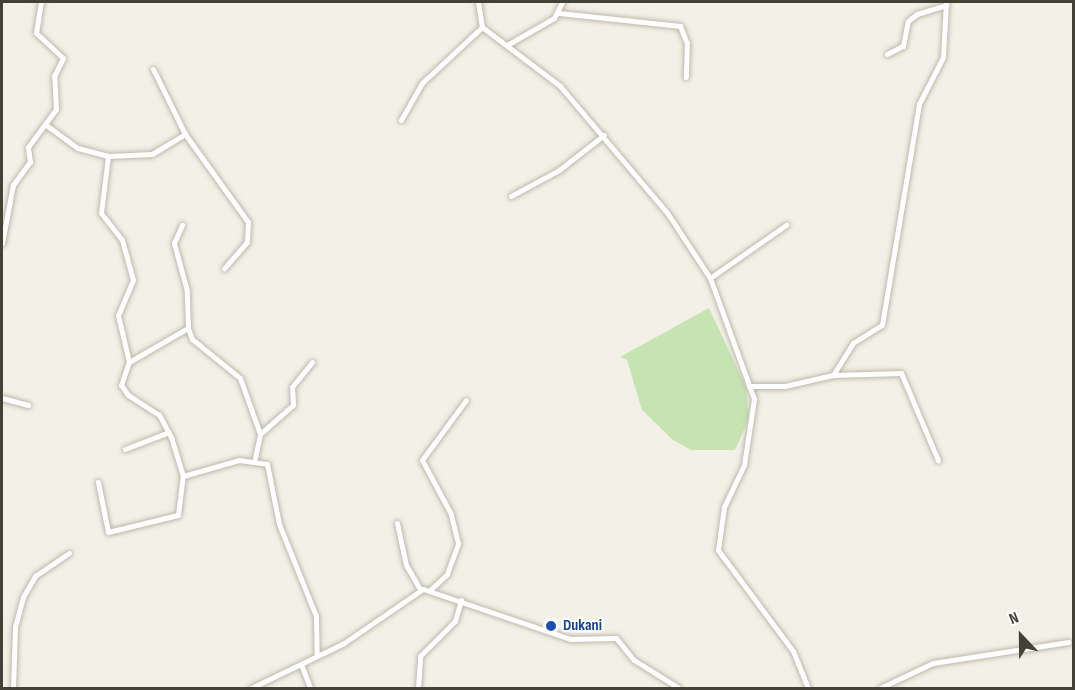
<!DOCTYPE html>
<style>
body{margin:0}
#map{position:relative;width:1075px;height:690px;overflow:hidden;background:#f2f0e7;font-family:"Sofia Sans Condensed",sans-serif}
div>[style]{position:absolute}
.green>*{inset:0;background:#c6e3b2}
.roads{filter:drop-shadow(0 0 2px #bdb9aa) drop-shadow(0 0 2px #bdb9aa)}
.street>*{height:5px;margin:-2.5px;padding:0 2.5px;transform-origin:2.5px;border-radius:2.5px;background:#fff}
.dots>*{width:16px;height:16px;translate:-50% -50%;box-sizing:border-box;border:3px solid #fff;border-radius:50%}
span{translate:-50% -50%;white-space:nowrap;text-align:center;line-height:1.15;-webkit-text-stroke:4.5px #fff;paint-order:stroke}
.transit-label{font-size:16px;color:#164399;font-weight:700}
.left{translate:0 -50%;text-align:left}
.frame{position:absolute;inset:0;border:3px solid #444136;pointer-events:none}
.north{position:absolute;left:991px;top:606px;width:60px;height:60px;-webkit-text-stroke:4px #fff;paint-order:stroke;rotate:338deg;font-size:16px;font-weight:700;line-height:24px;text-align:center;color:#444136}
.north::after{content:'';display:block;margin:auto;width:21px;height:27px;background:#444136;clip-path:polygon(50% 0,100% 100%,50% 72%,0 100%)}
</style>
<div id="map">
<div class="green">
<i style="clip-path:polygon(709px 308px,746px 387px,749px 418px,735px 450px,691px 450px,673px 440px,642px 410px,627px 360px,620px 357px)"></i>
</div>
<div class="roads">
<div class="street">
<i style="left:478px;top:2px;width:25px;rotate:81deg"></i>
<i style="left:482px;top:27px;width:98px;rotate:37.1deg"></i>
<i style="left:560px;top:86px;width:167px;rotate:49.8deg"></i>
<i style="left:668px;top:214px;width:77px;rotate:56.7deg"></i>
<i style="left:710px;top:278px;width:129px;rotate:70deg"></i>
<i style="left:754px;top:399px;width:67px;rotate:98.6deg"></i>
<i style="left:744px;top:465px;width:47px;rotate:115.5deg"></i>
<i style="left:724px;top:507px;width:43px;rotate:97.9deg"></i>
<i style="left:718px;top:550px;width:126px;rotate:53.4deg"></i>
<i style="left:793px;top:651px;width:40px;rotate:68deg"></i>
<i style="left:559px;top:13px;width:122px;rotate:6.1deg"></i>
<i style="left:680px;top:26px;width:18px;rotate:68deg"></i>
<i style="left:687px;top:43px;width:34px;rotate:92deg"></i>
<i style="left:507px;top:45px;width:54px;rotate:-29.9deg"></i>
<i style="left:554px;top:18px;width:18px;rotate:-63deg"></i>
<i style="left:887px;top:54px;width:18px;rotate:-27deg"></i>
<i style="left:903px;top:46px;width:25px;rotate:-79deg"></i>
<i style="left:908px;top:21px;width:11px;rotate:-38deg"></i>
<i style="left:917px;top:14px;width:31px;rotate:-17deg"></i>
<i style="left:153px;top:69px;width:72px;rotate:63.8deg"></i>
<i style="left:401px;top:120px;width:43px;rotate:-60.4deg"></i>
<i style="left:422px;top:83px;width:82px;rotate:-43deg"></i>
<i style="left:46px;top:125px;width:39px;rotate:36deg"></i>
<i style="left:78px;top:148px;width:31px;rotate:15deg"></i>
<i style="left:108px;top:156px;width:44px;rotate:-2.6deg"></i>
<i style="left:152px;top:154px;width:39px;rotate:-31deg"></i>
<i style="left:185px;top:134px;width:108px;rotate:54.4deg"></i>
<i style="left:248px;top:222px;width:20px;rotate:93deg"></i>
<i style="left:247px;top:242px;width:35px;rotate:131deg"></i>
<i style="left:108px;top:156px;width:57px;rotate:97deg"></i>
<i style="left:101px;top:213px;width:34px;rotate:52deg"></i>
<i style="left:122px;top:240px;width:41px;rotate:74.6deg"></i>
<i style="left:133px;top:280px;width:38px;rotate:113deg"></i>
<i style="left:118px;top:315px;width:48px;rotate:76.8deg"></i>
<i style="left:511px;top:196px;width:55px;rotate:-28.4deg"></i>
<i style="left:559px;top:170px;width:57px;rotate:-37.9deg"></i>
<i style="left:2px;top:243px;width:59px;rotate:-79.3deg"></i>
<i style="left:13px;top:185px;width:29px;rotate:-54deg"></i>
<i style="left:30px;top:162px;width:15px;rotate:-98deg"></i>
<i style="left:28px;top:147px;width:47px;rotate:-53.6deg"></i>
<i style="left:56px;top:109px;width:33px;rotate:-93deg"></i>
<i style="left:54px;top:76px;width:20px;rotate:-63deg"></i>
<i style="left:63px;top:58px;width:37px;rotate:-137deg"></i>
<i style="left:36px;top:33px;width:31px;rotate:-81deg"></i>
<i style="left:710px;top:278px;width:93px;rotate:-34.9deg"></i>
<i style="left:188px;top:328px;width:12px;rotate:70deg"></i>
<i style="left:192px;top:339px;width:62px;rotate:39.1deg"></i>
<i style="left:240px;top:378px;width:59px;rotate:70.3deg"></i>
<i style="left:833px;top:375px;width:68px;rotate:-1.7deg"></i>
<i style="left:901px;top:373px;width:95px;rotate:67deg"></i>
<i style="left:749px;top:386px;width:36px"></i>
<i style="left:785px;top:386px;width:49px;rotate:-12.9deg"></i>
<i style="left:833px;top:375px;width:38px;rotate:-58deg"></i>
<i style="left:853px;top:343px;width:34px;rotate:-32deg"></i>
<i style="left:882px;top:325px;width:224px;rotate:-80.5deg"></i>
<i style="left:919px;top:104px;width:53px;rotate:-62.9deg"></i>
<i style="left:943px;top:57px;width:55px;rotate:-86.9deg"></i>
<i style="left:2px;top:398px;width:27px;rotate:15deg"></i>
<i style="left:125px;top:449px;width:47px;rotate:-21.1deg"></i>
<i style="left:255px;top:458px;width:25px;rotate:-78deg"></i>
<i style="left:260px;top:434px;width:44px;rotate:-41.3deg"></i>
<i style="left:293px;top:405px;width:18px;rotate:-93deg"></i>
<i style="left:292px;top:387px;width:32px;rotate:-51deg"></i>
<i style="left:183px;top:476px;width:58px;rotate:-15.9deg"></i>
<i style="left:239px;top:460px;width:28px;rotate:8deg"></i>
<i style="left:267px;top:464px;width:61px;rotate:78.7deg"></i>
<i style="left:279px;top:524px;width:99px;rotate:68.1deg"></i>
<i style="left:316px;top:616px;width:39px;rotate:89deg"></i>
<i style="left:98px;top:482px;width:51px;rotate:78.7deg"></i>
<i style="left:108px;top:532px;width:72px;rotate:-13.7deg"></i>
<i style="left:178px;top:515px;width:39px;rotate:-83deg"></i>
<i style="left:183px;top:476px;width:39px;rotate:-107deg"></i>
<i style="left:172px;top:439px;width:27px;rotate:-118deg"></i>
<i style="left:159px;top:415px;width:37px;rotate:-147deg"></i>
<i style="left:128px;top:395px;width:12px;rotate:-125deg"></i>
<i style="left:121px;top:385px;width:24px;rotate:-71deg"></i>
<i style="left:129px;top:362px;width:68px;rotate:-30deg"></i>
<i style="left:188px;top:328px;width:37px;rotate:-92deg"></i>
<i style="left:187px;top:291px;width:50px;rotate:-105.2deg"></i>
<i style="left:174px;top:243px;width:20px;rotate:-66deg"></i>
<i style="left:397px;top:523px;width:43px;rotate:77.9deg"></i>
<i style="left:406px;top:565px;width:28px;rotate:60deg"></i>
<i style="left:430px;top:590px;width:23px;rotate:-43deg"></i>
<i style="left:447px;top:574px;width:33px;rotate:-70deg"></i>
<i style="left:458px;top:543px;width:30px;rotate:-104deg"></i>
<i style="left:451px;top:514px;width:61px;rotate:-118.2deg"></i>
<i style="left:422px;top:460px;width:74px;rotate:-53.7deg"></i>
<i style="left:301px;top:664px;width:26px;rotate:69deg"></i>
<i style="left:13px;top:688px;width:61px;rotate:-88.1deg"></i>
<i style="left:15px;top:627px;width:31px;rotate:-75deg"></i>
<i style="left:23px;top:597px;width:24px;rotate:-60deg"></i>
<i style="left:35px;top:576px;width:41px;rotate:-34.1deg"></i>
<i style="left:251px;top:688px;width:103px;rotate:-25.8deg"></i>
<i style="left:344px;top:643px;width:96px;rotate:-34.4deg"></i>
<i style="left:423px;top:589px;width:156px;rotate:18.7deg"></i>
<i style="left:571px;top:639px;width:45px;rotate:-1.3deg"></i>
<i style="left:616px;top:638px;width:28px;rotate:51deg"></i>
<i style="left:634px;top:660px;width:53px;rotate:31.9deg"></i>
<i style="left:418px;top:688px;width:32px;rotate:-86deg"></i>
<i style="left:420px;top:656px;width:49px;rotate:-45deg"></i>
<i style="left:455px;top:621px;width:22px;rotate:-74deg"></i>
<i style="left:880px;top:688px;width:59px;rotate:-25.3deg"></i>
<i style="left:933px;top:663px;width:137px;rotate:-8.8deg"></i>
</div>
</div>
<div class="dots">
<i style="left:551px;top:626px;background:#1a4fb4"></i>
</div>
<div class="transit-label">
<span class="left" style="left:563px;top:626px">Dukani</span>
</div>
<div class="frame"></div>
<div class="north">N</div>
</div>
